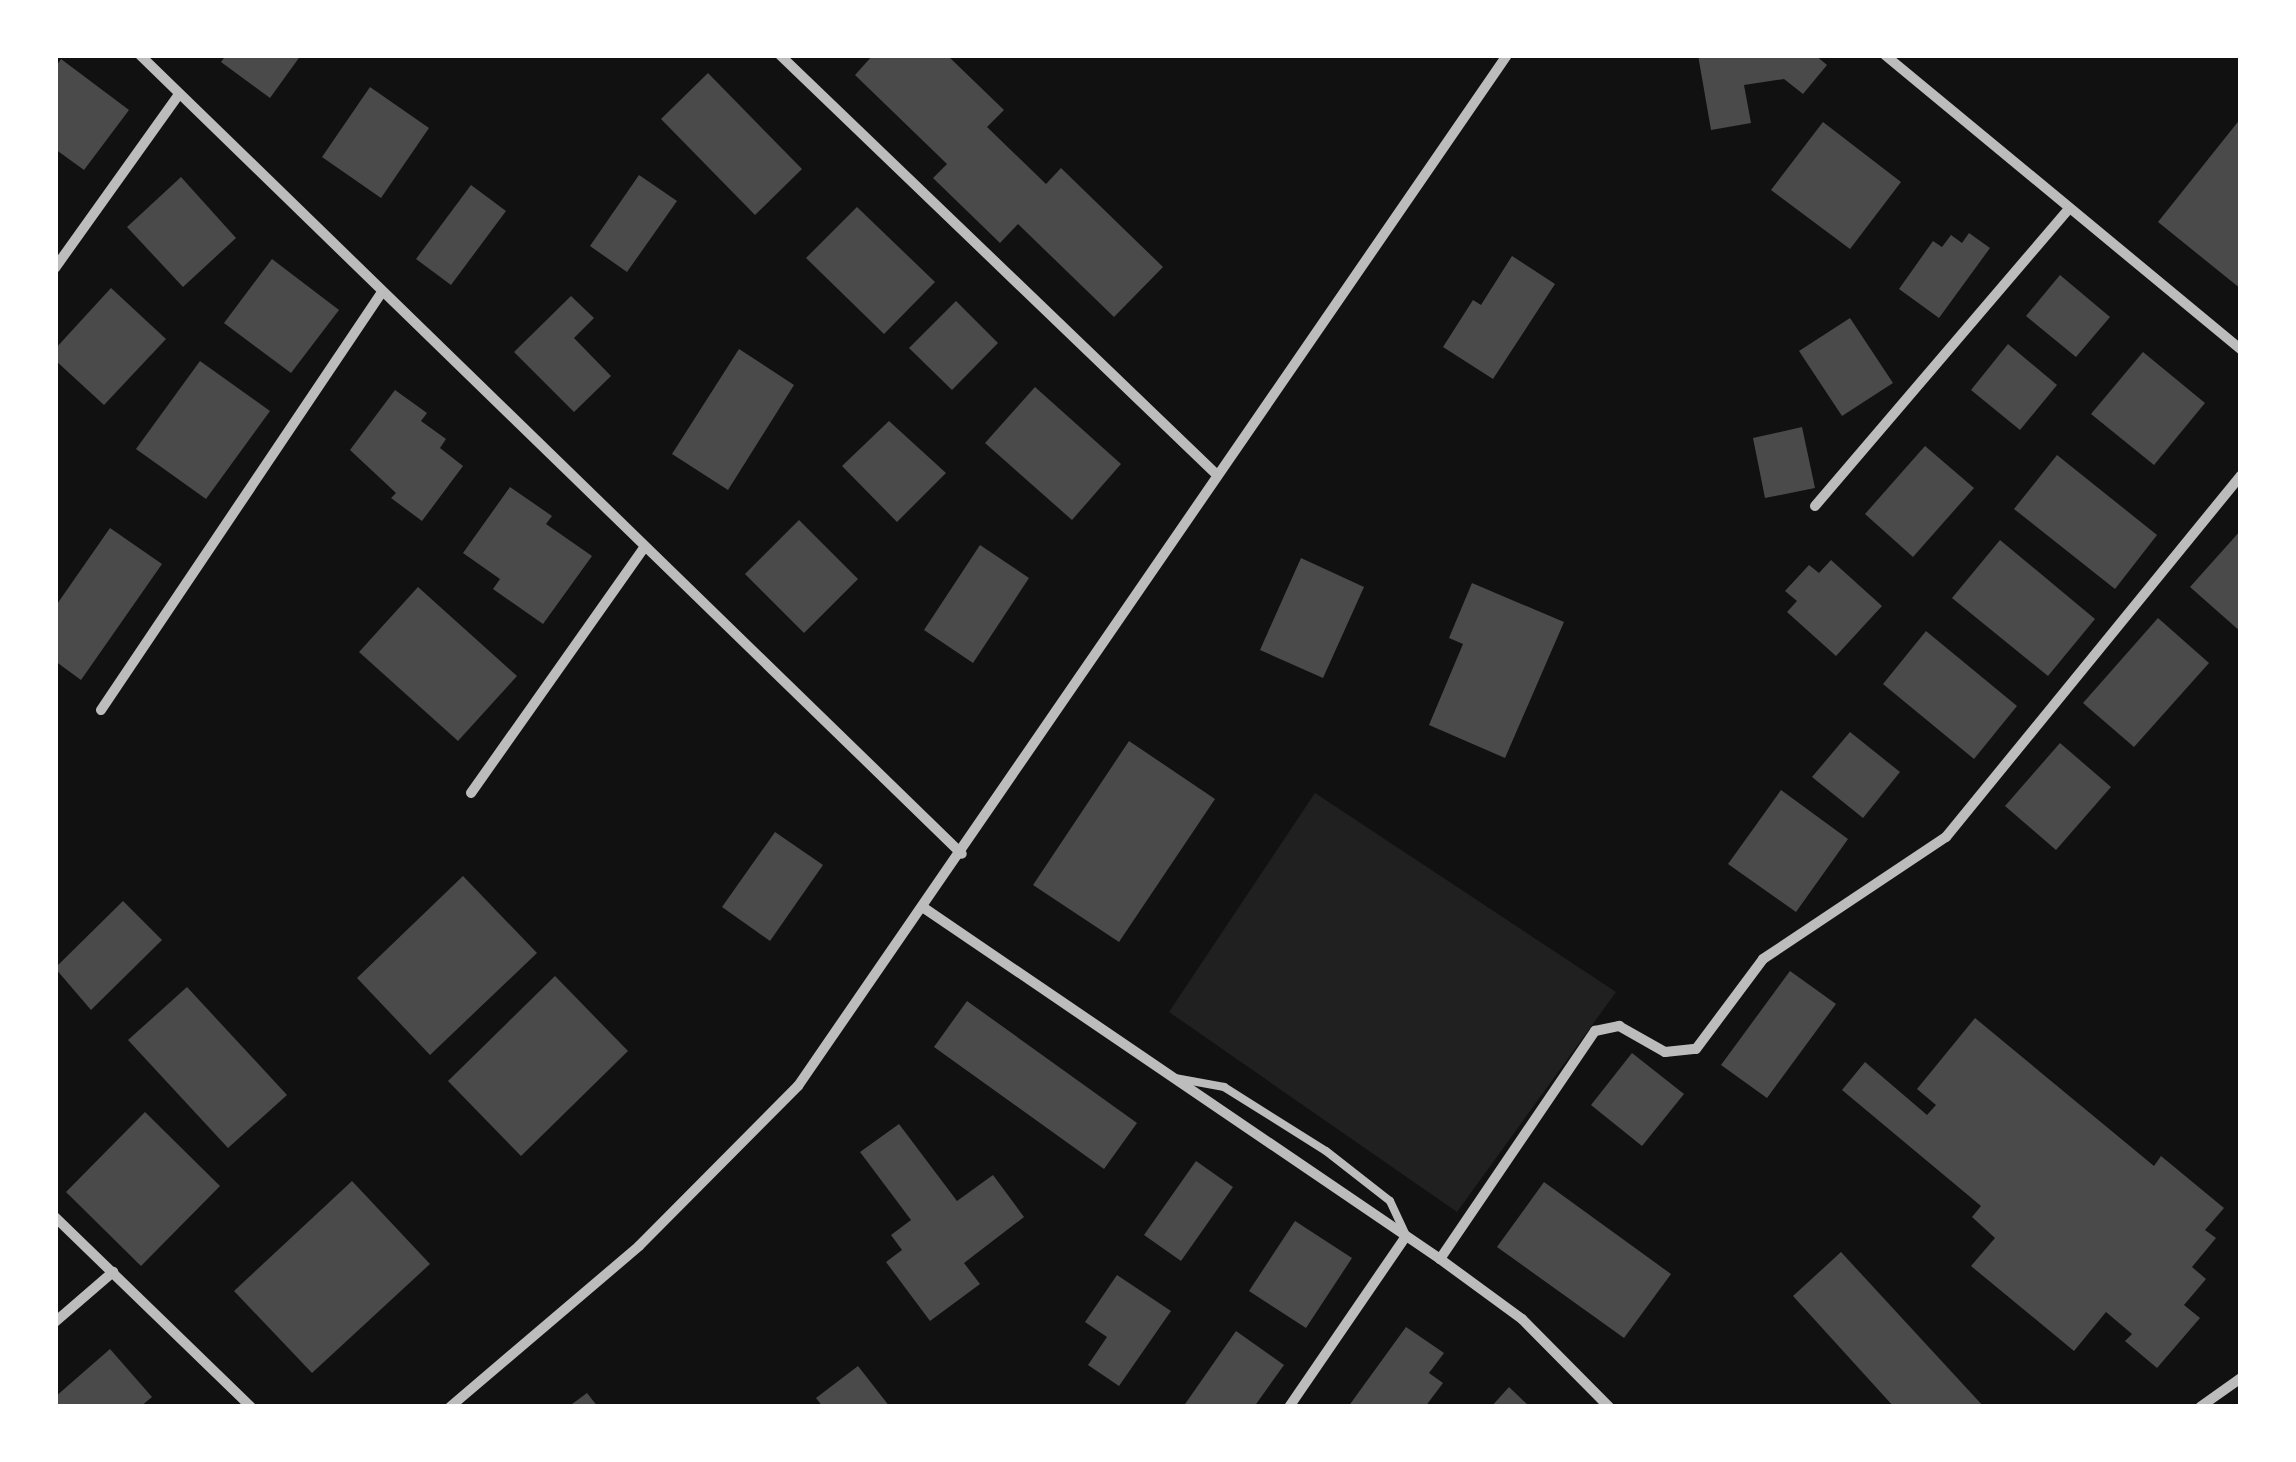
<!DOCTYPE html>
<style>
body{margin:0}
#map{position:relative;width:2296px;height:1462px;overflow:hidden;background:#111;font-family:Signika,sans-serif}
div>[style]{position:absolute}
.green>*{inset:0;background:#202020}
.building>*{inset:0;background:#4a4a4a}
.service>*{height:8px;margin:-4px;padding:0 4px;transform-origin:4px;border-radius:4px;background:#bcbcbc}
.minor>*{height:10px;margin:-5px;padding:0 5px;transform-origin:5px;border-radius:5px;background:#bcbcbc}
span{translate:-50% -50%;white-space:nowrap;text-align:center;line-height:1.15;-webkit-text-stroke:9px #fff;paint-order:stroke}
.frame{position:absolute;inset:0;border:58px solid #fff;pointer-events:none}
</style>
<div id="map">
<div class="green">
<i style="clip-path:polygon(1315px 793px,1616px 992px,1457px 1212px,1169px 1012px)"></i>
</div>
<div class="building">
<i style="clip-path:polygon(226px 55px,301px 55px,270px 98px,221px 62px)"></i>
<i style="clip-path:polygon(873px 55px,947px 55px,1004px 110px,987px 127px,1046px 184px,1061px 168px,1163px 267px,1114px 317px,1018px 224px,1000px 243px,933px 178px,947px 164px,855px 75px)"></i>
<i style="clip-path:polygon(1698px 55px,1815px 55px,1827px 65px,1803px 94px,1784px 79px,1744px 85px,1751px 123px,1711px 130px)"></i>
<i style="clip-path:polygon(61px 59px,129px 110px,84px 170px,55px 149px,55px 68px)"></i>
<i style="clip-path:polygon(708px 73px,802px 169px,755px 215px,661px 119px)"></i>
<i style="clip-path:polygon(370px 87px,429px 128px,381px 198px,322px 157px)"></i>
<i style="clip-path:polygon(2241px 118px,2241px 289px,2158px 222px)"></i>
<i style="clip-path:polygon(1823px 122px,1901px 182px,1850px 249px,1771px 190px)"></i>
<i style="clip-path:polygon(639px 175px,677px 201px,627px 272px,590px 246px)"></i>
<i style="clip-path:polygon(181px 177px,236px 238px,183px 287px,127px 227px)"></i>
<i style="clip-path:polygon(471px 185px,506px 211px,451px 285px,416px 259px)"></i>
<i style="clip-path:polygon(857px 207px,935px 282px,884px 334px,806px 258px)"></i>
<i style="clip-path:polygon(1969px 233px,1990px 248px,1939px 318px,1899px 289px,1933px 241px,1942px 247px,1951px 235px,1962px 243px)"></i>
<i style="clip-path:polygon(1512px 256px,1555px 284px,1493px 379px,1443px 347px,1473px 300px,1481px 305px)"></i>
<i style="clip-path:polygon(272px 259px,339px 310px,291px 373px,224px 323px)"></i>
<i style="clip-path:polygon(2060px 275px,2110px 317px,2076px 357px,2026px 316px)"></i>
<i style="clip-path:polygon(111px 288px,166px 339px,104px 405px,55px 360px,55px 349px)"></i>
<i style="clip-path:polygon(571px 296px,594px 318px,574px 338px,611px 376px,574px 412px,514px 352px)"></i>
<i style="clip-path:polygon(956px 301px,998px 343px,952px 390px,909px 348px)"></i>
<i style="clip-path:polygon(1850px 318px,1893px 383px,1842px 416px,1799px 351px)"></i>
<i style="clip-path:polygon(2008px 344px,2057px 385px,2020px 430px,1971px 390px)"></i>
<i style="clip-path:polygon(739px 349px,794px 385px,728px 490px,672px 454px)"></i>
<i style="clip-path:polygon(2143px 352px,2205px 403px,2154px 465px,2091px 414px)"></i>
<i style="clip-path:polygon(200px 361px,270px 411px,206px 499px,136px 449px)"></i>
<i style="clip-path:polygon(1035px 387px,1121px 464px,1072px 520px,985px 443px)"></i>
<i style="clip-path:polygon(395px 390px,427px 413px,421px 421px,446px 439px,440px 448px,463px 466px,422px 521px,391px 498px,396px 493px,350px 450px)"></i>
<i style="clip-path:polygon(889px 421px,946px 473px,897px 522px,842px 466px)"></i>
<i style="clip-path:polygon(1802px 427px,1815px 488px,1765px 498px,1753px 438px)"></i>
<i style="clip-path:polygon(1925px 446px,1974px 488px,1913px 557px,1865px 514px)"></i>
<i style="clip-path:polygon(2057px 455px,2157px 535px,2115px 589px,2014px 509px)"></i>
<i style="clip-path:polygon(510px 487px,552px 516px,546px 524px,592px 556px,543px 624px,493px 589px,500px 579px,463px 553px)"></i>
<i style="clip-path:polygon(799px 520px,858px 579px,804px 633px,745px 574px)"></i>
<i style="clip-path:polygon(110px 528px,162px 564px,81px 680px,55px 661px,55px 607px)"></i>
<i style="clip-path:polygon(2241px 530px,2241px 632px,2190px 587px)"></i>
<i style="clip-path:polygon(2000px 540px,2095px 619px,2048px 676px,1952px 598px)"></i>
<i style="clip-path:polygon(980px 545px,1029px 578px,973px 663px,924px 630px)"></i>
<i style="clip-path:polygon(1301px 558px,1364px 587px,1323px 678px,1260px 650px)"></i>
<i style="clip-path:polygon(1831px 560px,1882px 606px,1836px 656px,1787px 612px,1797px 601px,1785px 591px,1809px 565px,1819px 573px)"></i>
<i style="clip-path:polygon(1472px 583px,1564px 622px,1505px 758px,1429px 725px,1463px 644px,1449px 638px)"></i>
<i style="clip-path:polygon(418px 587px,517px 676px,458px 741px,359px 652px)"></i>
<i style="clip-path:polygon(2158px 618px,2209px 663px,2134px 747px,2083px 703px)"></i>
<i style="clip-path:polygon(1926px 631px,2017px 706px,1974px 759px,1883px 684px)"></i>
<i style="clip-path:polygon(1850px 732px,1900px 772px,1863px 818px,1812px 777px)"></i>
<i style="clip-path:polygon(1129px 741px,1215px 799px,1119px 942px,1033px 885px)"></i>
<i style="clip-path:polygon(2060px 743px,2111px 787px,2056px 850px,2005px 806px)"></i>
<i style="clip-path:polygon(1781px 790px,1848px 839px,1796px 912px,1728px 864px)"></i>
<i style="clip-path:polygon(775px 832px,823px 865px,770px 941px,722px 907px)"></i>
<i style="clip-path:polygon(463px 876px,537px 953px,430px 1055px,357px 978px)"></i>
<i style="clip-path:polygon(123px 901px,162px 940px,91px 1010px,55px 968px)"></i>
<i style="clip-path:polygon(1790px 971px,1836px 1004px,1767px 1098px,1721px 1065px)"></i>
<i style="clip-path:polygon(555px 976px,628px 1051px,521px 1156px,448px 1081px)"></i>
<i style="clip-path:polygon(187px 987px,287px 1095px,228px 1148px,128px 1040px)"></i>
<i style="clip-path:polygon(967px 1001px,1137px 1123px,1104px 1169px,934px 1047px)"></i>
<i style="clip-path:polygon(1975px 1018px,2154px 1166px,2161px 1156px,2224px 1208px,2205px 1230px,2216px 1238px,2192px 1267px,2206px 1279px,2184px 1305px,2200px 1318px,2157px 1368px,2125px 1341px,2132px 1334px,2106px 1312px,2074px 1351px,1971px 1266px,1995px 1238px,1972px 1217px,1981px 1206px,1842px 1090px,1865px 1062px,1927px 1115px,1936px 1105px,1917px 1089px)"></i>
<i style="clip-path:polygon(1632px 1053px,1684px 1094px,1642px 1146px,1591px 1105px)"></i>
<i style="clip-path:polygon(145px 1112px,220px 1186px,141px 1266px,66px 1192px)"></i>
<i style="clip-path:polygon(899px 1124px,957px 1201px,993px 1175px,1024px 1217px,964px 1263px,980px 1284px,930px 1321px,886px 1262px,902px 1250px,891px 1235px,911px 1220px,860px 1152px)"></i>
<i style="clip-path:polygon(1196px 1161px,1233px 1187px,1181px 1261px,1144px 1235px)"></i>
<i style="clip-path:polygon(352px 1181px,430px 1264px,312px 1373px,234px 1291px)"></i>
<i style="clip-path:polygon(1544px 1182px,1671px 1274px,1624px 1338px,1497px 1247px)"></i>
<i style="clip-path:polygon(1295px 1221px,1352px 1258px,1306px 1328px,1249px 1291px)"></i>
<i style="clip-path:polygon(1841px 1252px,1984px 1407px,1894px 1407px,1793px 1296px)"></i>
<i style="clip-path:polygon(1117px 1275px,1171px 1311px,1119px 1386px,1088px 1365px,1107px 1337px,1085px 1322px)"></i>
<i style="clip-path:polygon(1406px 1327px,1444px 1353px,1429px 1373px,1443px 1383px,1425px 1407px,1348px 1407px)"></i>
<i style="clip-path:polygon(1236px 1331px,1284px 1365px,1254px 1407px,1183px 1407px)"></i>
<i style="clip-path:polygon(110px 1349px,152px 1397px,140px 1407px,55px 1407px,55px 1397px)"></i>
<i style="clip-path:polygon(858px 1366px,890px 1407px,823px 1407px,816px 1398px)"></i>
<i style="clip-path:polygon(1509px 1387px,1530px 1407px,1491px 1407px)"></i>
<i style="clip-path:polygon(587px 1393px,598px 1407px,568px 1407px)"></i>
</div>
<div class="service">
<i style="left:1175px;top:1078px;width:50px;rotate:10.4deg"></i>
<i style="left:1224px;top:1087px;width:120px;rotate:32.1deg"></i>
<i style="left:1326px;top:1151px;width:81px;rotate:38deg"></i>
<i style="left:1390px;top:1201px;width:38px;rotate:65deg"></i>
</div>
<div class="minor">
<i style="left:140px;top:55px;width:1146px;rotate:44.19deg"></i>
<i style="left:780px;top:55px;width:606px;rotate:43.86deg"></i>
<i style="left:1885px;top:55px;width:462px;rotate:39.6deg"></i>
<i style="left:55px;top:268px;width:214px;rotate:-54.5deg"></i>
<i style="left:1815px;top:506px;width:389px;rotate:-49.5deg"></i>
<i style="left:101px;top:710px;width:504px;rotate:-56.09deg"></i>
<i style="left:471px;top:793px;width:300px;rotate:-54.8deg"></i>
<i style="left:924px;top:908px;width:624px;rotate:34.22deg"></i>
<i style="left:1440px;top:1259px;width:102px;rotate:36.2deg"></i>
<i style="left:1522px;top:1319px;width:124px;rotate:45.3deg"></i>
<i style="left:55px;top:1217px;width:273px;rotate:44.1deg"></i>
<i style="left:1440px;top:1259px;width:276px;rotate:-55.8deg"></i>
<i style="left:1595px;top:1031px;width:25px;rotate:-12deg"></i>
<i style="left:1619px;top:1026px;width:53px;rotate:29.5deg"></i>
<i style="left:1665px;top:1052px;width:31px;rotate:-6deg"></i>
<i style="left:1696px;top:1049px;width:112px;rotate:-53.3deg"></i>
<i style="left:1763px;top:959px;width:220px;rotate:-33.7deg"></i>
<i style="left:1946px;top:837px;width:467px;rotate:-50.8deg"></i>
<i style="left:55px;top:1322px;width:77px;rotate:-40.8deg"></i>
<i style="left:450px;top:1407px;width:248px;rotate:-40.4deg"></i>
<i style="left:639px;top:1246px;width:226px;rotate:-45.2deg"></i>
<i style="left:798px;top:1086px;width:1251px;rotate:-55.48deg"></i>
<i style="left:1289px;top:1407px;width:207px;rotate:-55.6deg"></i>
<i style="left:2200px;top:1407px;width:50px;rotate:-35.3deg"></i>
</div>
<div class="frame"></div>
</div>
